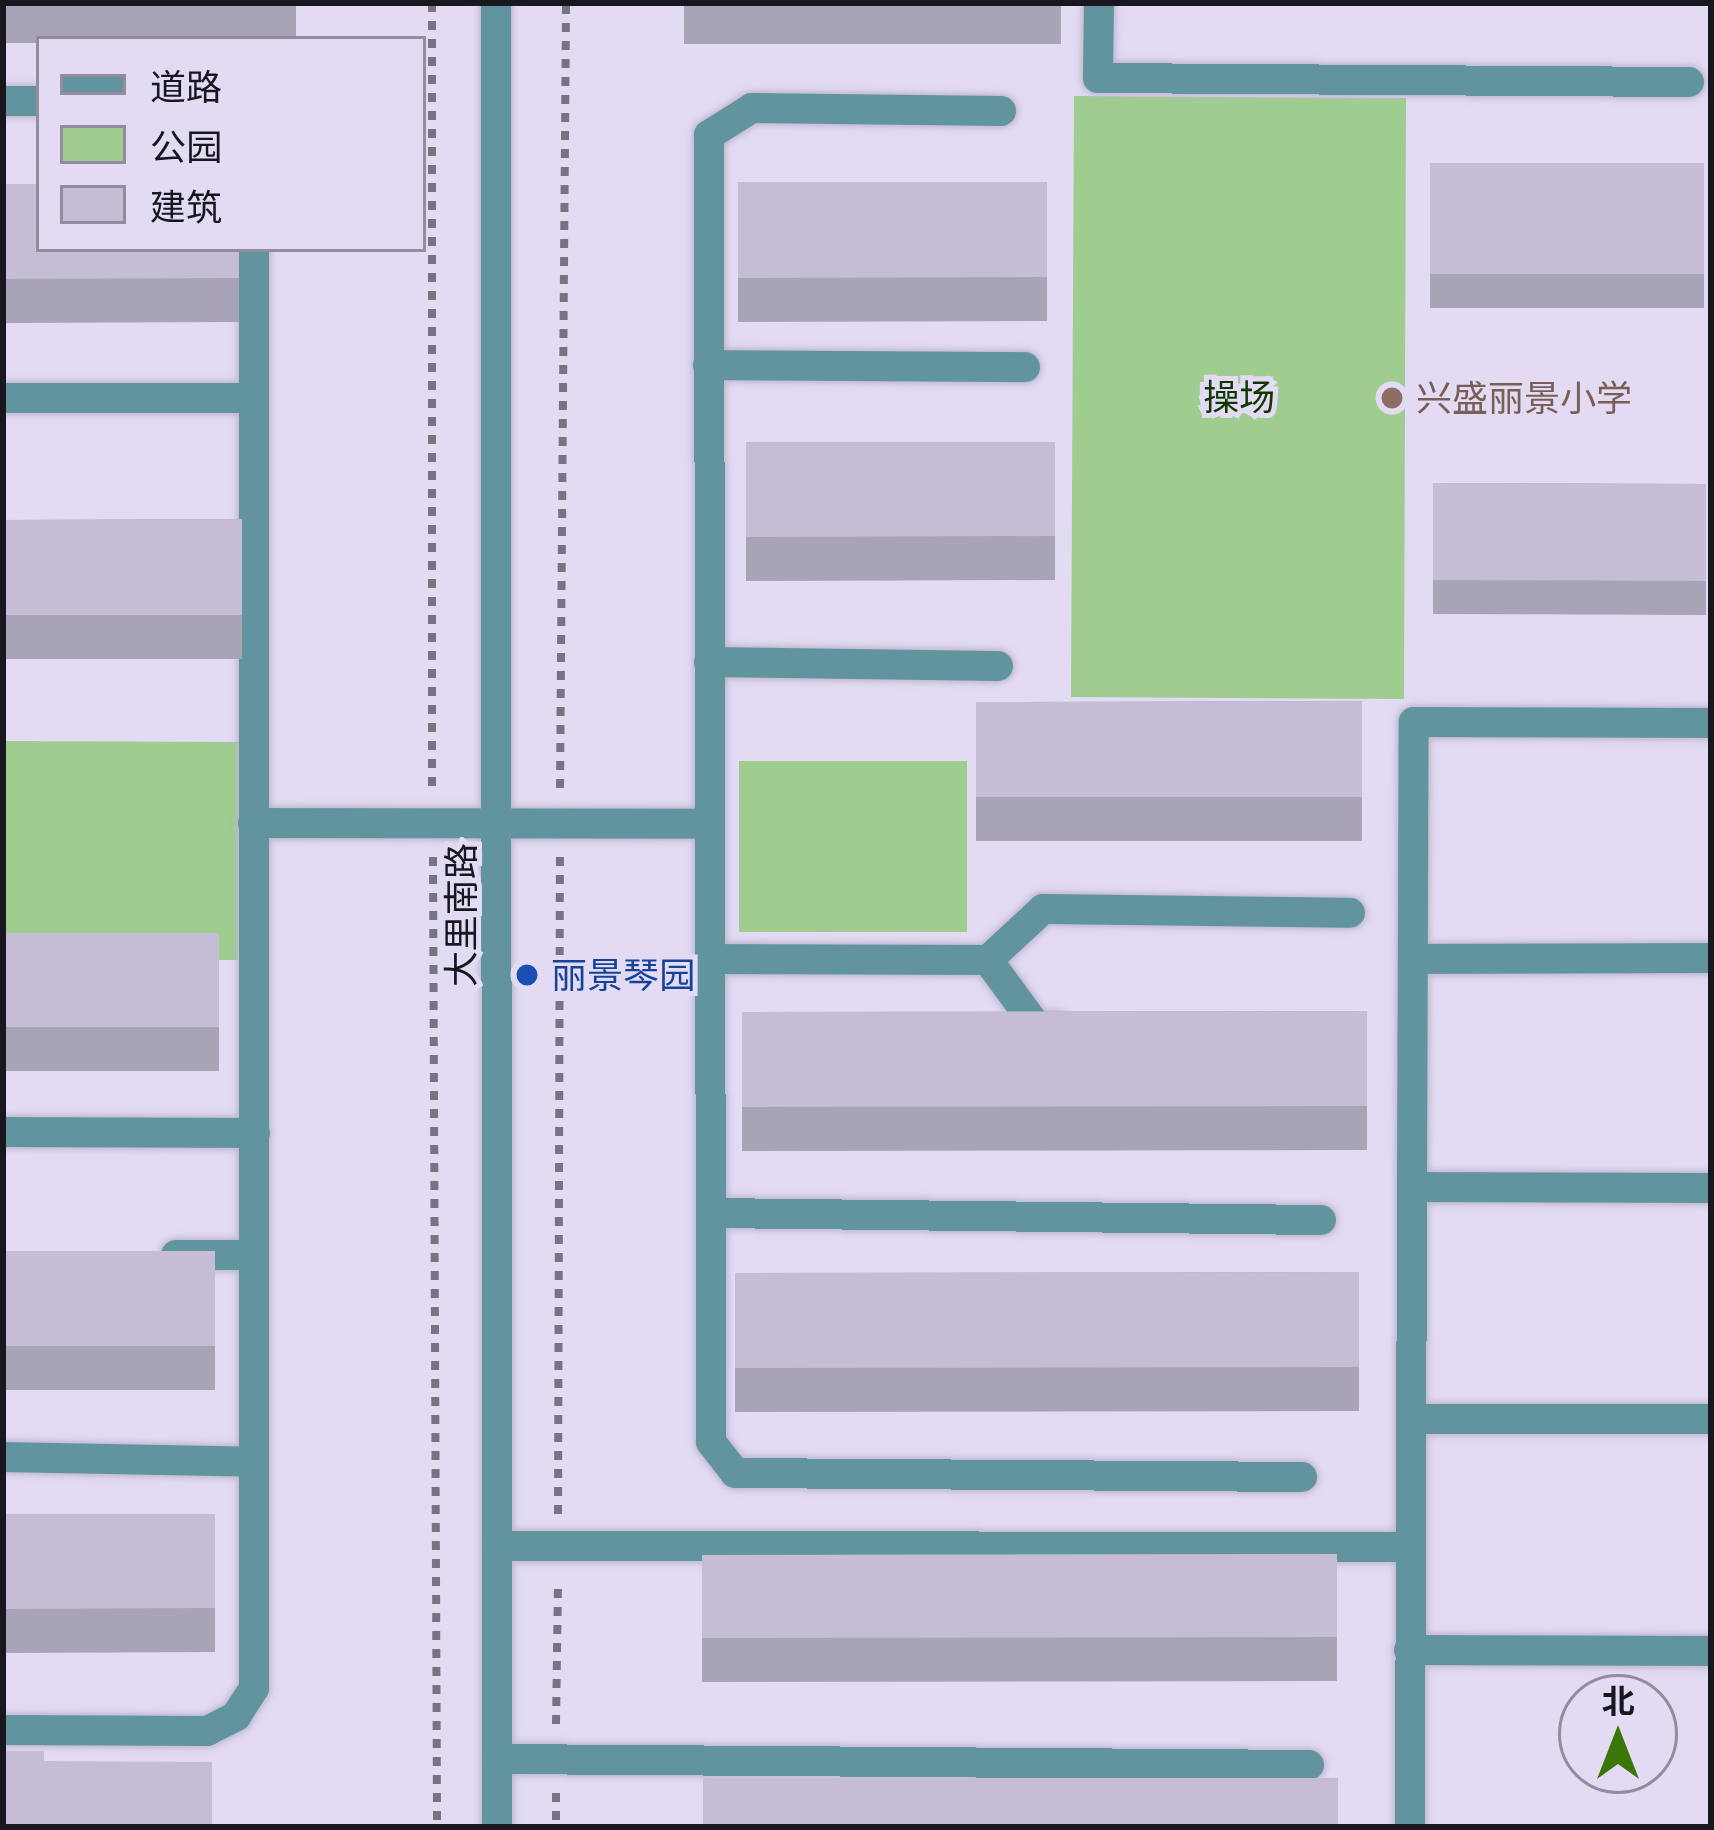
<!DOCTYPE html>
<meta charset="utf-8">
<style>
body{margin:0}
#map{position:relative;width:1714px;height:1830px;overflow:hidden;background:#e3dbf4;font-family:"Open Sans","Noto Sans SC",sans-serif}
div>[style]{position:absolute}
.green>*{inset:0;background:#9ecd8f}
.path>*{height:8px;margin-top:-4px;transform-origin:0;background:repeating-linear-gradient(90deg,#787383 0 9px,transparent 0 18px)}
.roads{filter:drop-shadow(0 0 3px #beb8cd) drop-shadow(0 0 3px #beb8cd)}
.minor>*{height:30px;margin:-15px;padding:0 15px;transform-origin:15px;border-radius:15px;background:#6294a0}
.wall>*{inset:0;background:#a9a3b7}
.building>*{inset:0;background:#c4bdd5}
.dots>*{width:33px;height:33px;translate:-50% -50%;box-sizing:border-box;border:6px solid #e3dbf4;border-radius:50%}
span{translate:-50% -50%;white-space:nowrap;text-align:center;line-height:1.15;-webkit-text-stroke:10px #e3dbf4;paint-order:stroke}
.park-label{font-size:36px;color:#103700}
.education-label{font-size:36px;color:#785e54}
.left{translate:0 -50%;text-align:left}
.street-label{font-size:36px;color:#18161e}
.transit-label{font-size:36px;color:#164399}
.frame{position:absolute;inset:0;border:6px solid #18161e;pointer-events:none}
.legend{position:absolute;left:36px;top:36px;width:390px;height:216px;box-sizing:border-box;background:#e3dbf4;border:3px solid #928c9e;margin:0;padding:15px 21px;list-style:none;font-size:36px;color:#18161e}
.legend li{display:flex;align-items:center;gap:24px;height:60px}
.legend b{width:60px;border:3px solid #928c9e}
.north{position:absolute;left:1558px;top:1674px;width:120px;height:120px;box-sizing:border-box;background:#e3dbf4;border:3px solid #928c9e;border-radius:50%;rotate:0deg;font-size:33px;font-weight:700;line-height:48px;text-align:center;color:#18161e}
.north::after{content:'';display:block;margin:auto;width:42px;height:54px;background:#3d7608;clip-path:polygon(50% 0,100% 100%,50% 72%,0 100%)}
</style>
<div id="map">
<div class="green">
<i style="clip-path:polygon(1074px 96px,1406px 98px,1404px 699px,1071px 697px)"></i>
<i style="clip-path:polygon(3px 741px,239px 742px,238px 960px,3px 959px)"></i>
<i style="clip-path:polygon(739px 761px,967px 761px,967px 932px,739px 932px)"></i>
</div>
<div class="path">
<i style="left:432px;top:3px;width:785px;rotate:90deg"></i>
<i style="left:560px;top:788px;width:785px;rotate:-89.56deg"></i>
<i style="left:433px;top:857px;width:970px;rotate:89.76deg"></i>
<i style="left:558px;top:1514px;width:657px;rotate:-89.83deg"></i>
<i style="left:556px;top:1724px;width:141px;rotate:-89.2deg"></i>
<i style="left:556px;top:1793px;width:34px;rotate:90deg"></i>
</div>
<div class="roads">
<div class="minor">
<i style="left:496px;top:3px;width:1824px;rotate:89.97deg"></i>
<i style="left:1099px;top:3px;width:75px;rotate:90.8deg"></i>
<i style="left:1098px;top:78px;width:591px;rotate:0.39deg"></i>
<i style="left:3px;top:101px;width:36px"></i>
<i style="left:1001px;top:111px;width:249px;rotate:-179.3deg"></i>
<i style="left:752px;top:108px;width:51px;rotate:147.9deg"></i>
<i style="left:709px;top:135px;width:1307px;rotate:89.91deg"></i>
<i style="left:711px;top:1442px;width:39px;rotate:52deg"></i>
<i style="left:735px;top:1473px;width:567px;rotate:0.4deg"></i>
<i style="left:708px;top:365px;width:317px;rotate:0.4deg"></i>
<i style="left:3px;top:398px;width:250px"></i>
<i style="left:709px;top:662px;width:289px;rotate:0.8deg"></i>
<i style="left:253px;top:823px;width:456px;rotate:0.1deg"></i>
<i style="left:710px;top:959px;width:278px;rotate:0.2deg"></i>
<i style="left:1413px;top:959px;width:298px;rotate:-0.2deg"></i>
<i style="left:1057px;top:1027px;width:20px;rotate:180deg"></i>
<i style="left:1037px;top:1027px;width:83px;rotate:-126.2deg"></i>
<i style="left:988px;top:960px;width:75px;rotate:-42.8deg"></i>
<i style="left:1043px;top:909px;width:307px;rotate:0.7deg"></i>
<i style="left:3px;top:1132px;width:252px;rotate:0.2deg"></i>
<i style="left:1412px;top:1187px;width:465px;rotate:-89.8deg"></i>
<i style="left:1414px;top:722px;width:297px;rotate:0.2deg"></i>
<i style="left:711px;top:1213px;width:610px;rotate:0.66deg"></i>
<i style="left:176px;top:1255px;width:78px"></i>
<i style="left:1414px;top:1419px;width:297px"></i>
<i style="left:3px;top:1457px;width:251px;rotate:1.1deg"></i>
<i style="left:498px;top:1546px;width:913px;rotate:0.06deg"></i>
<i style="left:1409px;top:1650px;width:302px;rotate:0.2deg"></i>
<i style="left:3px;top:1730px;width:204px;rotate:0.3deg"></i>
<i style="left:207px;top:1731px;width:33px;rotate:-27deg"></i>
<i style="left:236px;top:1716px;width:33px;rotate:-57deg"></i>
<i style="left:254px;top:1688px;width:1439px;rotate:-90deg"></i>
<i style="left:497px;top:1759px;width:812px;rotate:0.42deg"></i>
<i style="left:1410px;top:1827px;width:640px;rotate:-89.82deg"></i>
<i style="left:1412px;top:1187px;width:299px;rotate:0.2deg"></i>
</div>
</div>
<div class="wall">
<i style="clip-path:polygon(3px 3px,296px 3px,296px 39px,39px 39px,39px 43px,3px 43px)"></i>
<i style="clip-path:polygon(684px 3px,1061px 3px,1061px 44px,684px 44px)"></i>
<i style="clip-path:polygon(1430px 163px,1704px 163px,1704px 308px,1430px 308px)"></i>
<i style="clip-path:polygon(738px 182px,1047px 182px,1047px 321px,738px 322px)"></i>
<i style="clip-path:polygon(3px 184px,239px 278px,239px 322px,3px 323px)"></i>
<i style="clip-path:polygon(746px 442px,1055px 442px,1055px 580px,746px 581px)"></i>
<i style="clip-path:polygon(1433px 483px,1706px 484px,1706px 615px,1433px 614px)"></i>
<i style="clip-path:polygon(242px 519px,242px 659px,3px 659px,3px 520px)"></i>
<i style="clip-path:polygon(1362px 701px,1362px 841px,976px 841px,976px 702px)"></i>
<i style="clip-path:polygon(3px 933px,219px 933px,219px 1071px,3px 1071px)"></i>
<i style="clip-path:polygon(1367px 1011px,1367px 1150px,742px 1151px,742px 1012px)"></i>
<i style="clip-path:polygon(3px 1251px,215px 1251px,215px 1390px,3px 1390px)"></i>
<i style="clip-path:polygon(1359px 1272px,1359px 1411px,735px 1412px,735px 1273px)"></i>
<i style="clip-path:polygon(3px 1514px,215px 1514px,215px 1652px,3px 1653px)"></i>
<i style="clip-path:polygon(1337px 1554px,1337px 1681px,702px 1682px,702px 1555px)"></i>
</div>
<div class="building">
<i style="clip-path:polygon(1430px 163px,1704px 163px,1704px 274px,1430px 274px)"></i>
<i style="clip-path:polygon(738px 182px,1047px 182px,1047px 277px,738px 278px)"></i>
<i style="clip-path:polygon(3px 184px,39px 184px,39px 249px,239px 249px,239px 278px,3px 279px)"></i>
<i style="clip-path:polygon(746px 442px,1055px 442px,1055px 536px,746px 537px)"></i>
<i style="clip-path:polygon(1433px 483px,1706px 484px,1706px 581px,1433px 580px)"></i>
<i style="clip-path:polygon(242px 519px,242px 615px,3px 615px,3px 520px)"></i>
<i style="clip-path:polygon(1362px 701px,1362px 797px,976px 797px,976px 702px)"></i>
<i style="clip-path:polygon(3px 933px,219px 933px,219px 1027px,3px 1027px)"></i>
<i style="clip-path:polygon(1367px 1011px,1367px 1106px,742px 1107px,742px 1012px)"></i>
<i style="clip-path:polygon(3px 1251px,215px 1251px,215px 1346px,3px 1346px)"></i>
<i style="clip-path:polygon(1359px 1272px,1359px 1367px,735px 1368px,735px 1273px)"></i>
<i style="clip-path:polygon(3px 1514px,215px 1514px,215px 1608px,3px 1609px)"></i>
<i style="clip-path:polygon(1337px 1554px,1337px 1637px,702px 1638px,702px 1555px)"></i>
<i style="clip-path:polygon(3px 1751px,44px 1751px,44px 1761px,212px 1762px,212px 1827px,3px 1827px)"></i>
<i style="clip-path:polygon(703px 1778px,1338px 1778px,1338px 1827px,703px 1827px)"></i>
</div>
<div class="dots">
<i style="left:1392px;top:398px;background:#8d6e63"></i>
<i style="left:527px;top:975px;background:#1a4fb4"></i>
</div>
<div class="park-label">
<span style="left:1239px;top:397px">操场</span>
</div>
<div class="education-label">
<span class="left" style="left:1416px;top:398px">兴盛丽景小学</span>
</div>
<div class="street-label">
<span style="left:461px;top:915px;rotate:-90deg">大里南路</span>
</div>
<div class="transit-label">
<span class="left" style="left:551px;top:975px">丽景琴园</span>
</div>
<div class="frame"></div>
<ul class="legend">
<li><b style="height:15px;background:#6294a0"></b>道路</li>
<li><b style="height:33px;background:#9ecd8f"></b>公园</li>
<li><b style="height:33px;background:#c4bdd5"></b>建筑</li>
</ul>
<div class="north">北</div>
</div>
